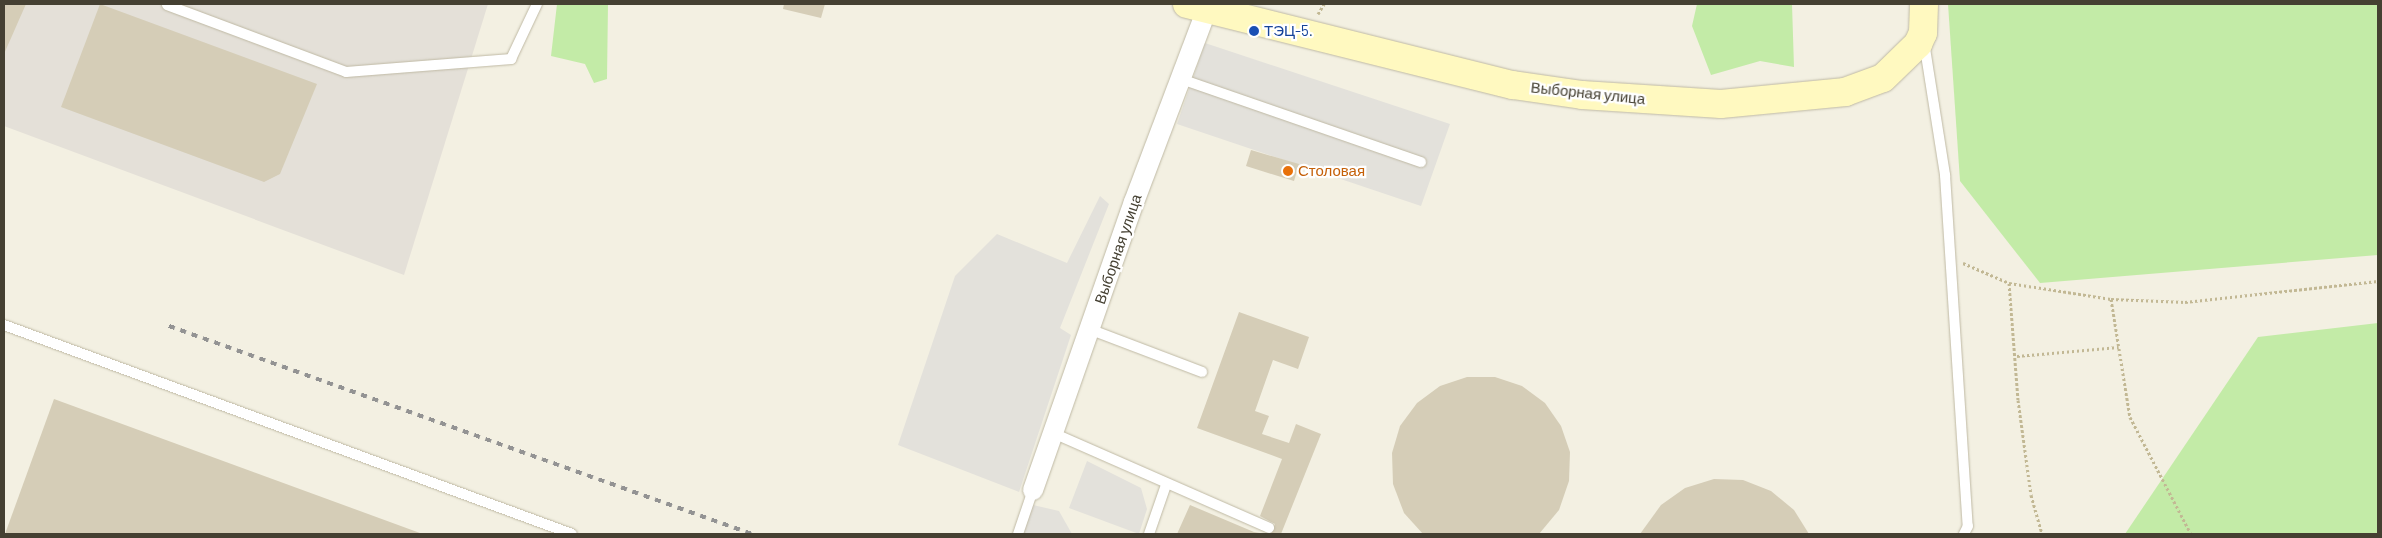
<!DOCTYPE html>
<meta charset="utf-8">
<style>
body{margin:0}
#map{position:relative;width:2382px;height:538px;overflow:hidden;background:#f3f0e2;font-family:Barlow,sans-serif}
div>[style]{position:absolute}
.industrial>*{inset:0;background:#e4e0d8}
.green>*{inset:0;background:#c3eba7}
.parking>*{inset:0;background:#e3e1db}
.building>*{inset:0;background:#d5cdb7}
.path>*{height:3px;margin-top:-1.5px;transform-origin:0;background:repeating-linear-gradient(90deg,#c2b894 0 2.5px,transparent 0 5px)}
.roads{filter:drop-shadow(0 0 1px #bfb9a4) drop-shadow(0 0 1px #bfb9a4)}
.service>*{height:10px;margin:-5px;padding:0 5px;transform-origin:5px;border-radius:5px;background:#fff}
.minor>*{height:20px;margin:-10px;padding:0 10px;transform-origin:10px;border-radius:10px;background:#fff}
.secondary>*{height:28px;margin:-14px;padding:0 14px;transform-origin:14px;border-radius:14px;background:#fff9c0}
.rail>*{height:4px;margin-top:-2px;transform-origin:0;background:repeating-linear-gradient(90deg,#939393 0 6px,transparent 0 12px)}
.dots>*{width:14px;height:14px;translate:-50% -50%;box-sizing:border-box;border:2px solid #fff;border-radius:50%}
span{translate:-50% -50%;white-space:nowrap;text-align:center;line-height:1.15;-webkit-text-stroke:4.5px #fff;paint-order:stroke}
.transit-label{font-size:15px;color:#164399}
.left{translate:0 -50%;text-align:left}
.street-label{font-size:15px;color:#454032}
.food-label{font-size:15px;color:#c56008}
.frame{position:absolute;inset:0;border:5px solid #454032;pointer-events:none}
</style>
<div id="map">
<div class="industrial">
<i style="clip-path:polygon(4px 4px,488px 4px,404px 275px,4px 126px)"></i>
</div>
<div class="green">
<i style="clip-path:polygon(557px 4px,608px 4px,607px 79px,594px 83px,585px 64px,551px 56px)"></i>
<i style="clip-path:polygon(1697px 4px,1792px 4px,1794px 67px,1760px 61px,1711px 75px,1692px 26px)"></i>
<i style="clip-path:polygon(1948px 4px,2378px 4px,2378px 255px,2040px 283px,1960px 181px)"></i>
<i style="clip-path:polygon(2378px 323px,2378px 534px,2125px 534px,2258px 337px)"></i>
</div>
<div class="parking">
<i style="clip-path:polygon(1205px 43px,1450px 124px,1421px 206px,1177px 124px)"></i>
<i style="clip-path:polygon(1100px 196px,1109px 204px,1060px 328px,1071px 335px,1019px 492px,898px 445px,955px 276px,997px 234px,1067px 263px)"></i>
<i style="clip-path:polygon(1087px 461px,1141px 488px,1147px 509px,1139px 534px,1069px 508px)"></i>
<i style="clip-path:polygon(1033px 505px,1059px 511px,1072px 534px,1023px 534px)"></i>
</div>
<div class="building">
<i style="clip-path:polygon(4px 4px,26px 4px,4px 54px)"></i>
<i style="clip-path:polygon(100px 4px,317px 84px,280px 174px,264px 182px,61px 107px)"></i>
<i style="clip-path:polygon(784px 4px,825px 4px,821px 18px,783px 9px)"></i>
<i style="clip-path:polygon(1251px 150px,1299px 164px,1294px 181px,1246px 166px)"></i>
<i style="clip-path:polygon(1239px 312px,1309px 337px,1298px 369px,1273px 360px,1255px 411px,1269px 416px,1262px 434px,1289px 443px,1296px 424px,1321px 434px,1281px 534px,1271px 534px,1275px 524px,1260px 516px,1282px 459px,1197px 428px)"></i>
<i style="clip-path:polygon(1467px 377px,1495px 377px,1522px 386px,1545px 403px,1561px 426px,1570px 452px,1569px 481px,1559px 510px,1539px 534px,1423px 534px,1404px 513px,1393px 484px,1392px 453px,1400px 426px,1417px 403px,1440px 386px)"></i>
<i style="clip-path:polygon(54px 399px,420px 533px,420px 534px,5px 534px)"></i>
<i style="clip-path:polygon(1714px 479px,1743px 480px,1771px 491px,1794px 510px,1809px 534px,1640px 534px,1661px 505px,1685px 488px)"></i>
<i style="clip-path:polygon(1190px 505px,1254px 532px,1266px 534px,1177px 534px)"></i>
</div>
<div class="path">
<i style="left:1318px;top:14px;width:12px;rotate:-59deg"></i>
<i style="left:1963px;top:263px;width:50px;rotate:23.5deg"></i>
<i style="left:2009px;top:283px;width:103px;rotate:8.9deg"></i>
<i style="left:2111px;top:299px;width:74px;rotate:2.3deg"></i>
<i style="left:2185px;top:302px;width:194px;rotate:-6.2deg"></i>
<i style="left:2009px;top:283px;width:117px;rotate:85.6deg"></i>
<i style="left:2018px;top:400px;width:96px;rotate:82.2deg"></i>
<i style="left:2031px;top:495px;width:41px;rotate:74.2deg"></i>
<i style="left:2111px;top:299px;width:120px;rotate:80.9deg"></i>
<i style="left:2130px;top:417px;width:132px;rotate:62.5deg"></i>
<i style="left:2017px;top:356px;width:102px;rotate:-5deg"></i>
</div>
<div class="roads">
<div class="service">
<i style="left:167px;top:5px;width:191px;rotate:20.5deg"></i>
<i style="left:346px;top:72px;width:166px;rotate:-4.5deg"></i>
<i style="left:511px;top:59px;width:61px;rotate:-64.7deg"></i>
<i style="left:1924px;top:42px;width:135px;rotate:81deg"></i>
<i style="left:1945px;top:175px;width:352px;rotate:86.3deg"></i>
<i style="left:1968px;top:526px;width:9px;rotate:117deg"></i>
<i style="left:1181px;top:79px;width:254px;rotate:19.1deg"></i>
<i style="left:4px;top:325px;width:605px;rotate:20.2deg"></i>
<i style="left:1089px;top:329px;width:121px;rotate:20.8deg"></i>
<i style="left:1053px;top:433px;width:236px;rotate:23.7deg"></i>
<i style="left:1018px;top:534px;width:46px;rotate:-71.2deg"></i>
<i style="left:1149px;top:534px;width:52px;rotate:-70.9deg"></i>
</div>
<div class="minor">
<i style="left:1033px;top:490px;width:305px;rotate:-70.7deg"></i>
<i style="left:1134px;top:202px;width:206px;rotate:-69.3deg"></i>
</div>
<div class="secondary">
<i style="left:1187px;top:4px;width:336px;rotate:14deg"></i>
<i style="left:1513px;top:85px;width:70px;rotate:8.2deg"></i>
<i style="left:1582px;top:95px;width:139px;rotate:3.7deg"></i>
<i style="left:1721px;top:104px;width:125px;rotate:-5.5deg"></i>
<i style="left:1845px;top:92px;width:40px;rotate:-20.2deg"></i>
<i style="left:1883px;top:78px;width:49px;rotate:-44.2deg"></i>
<i style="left:1918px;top:44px;width:12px;rotate:-66deg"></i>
<i style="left:1923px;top:33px;width:29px;rotate:-88deg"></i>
</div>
</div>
<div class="rail">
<i style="left:169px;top:326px;width:619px;rotate:19.64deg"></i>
</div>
<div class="dots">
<i style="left:1254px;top:31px;background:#1a4fb4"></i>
<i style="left:1288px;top:171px;background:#e8710a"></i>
</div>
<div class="transit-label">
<span class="left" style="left:1264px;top:31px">ТЭЦ-5.</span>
</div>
<div class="street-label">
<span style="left:1588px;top:93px;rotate:6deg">Выборная улица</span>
<span style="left:1118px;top:249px;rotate:-71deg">Выборная улица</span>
</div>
<div class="food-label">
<span class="left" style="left:1298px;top:171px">Столовая</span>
</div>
<div class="frame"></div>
</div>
